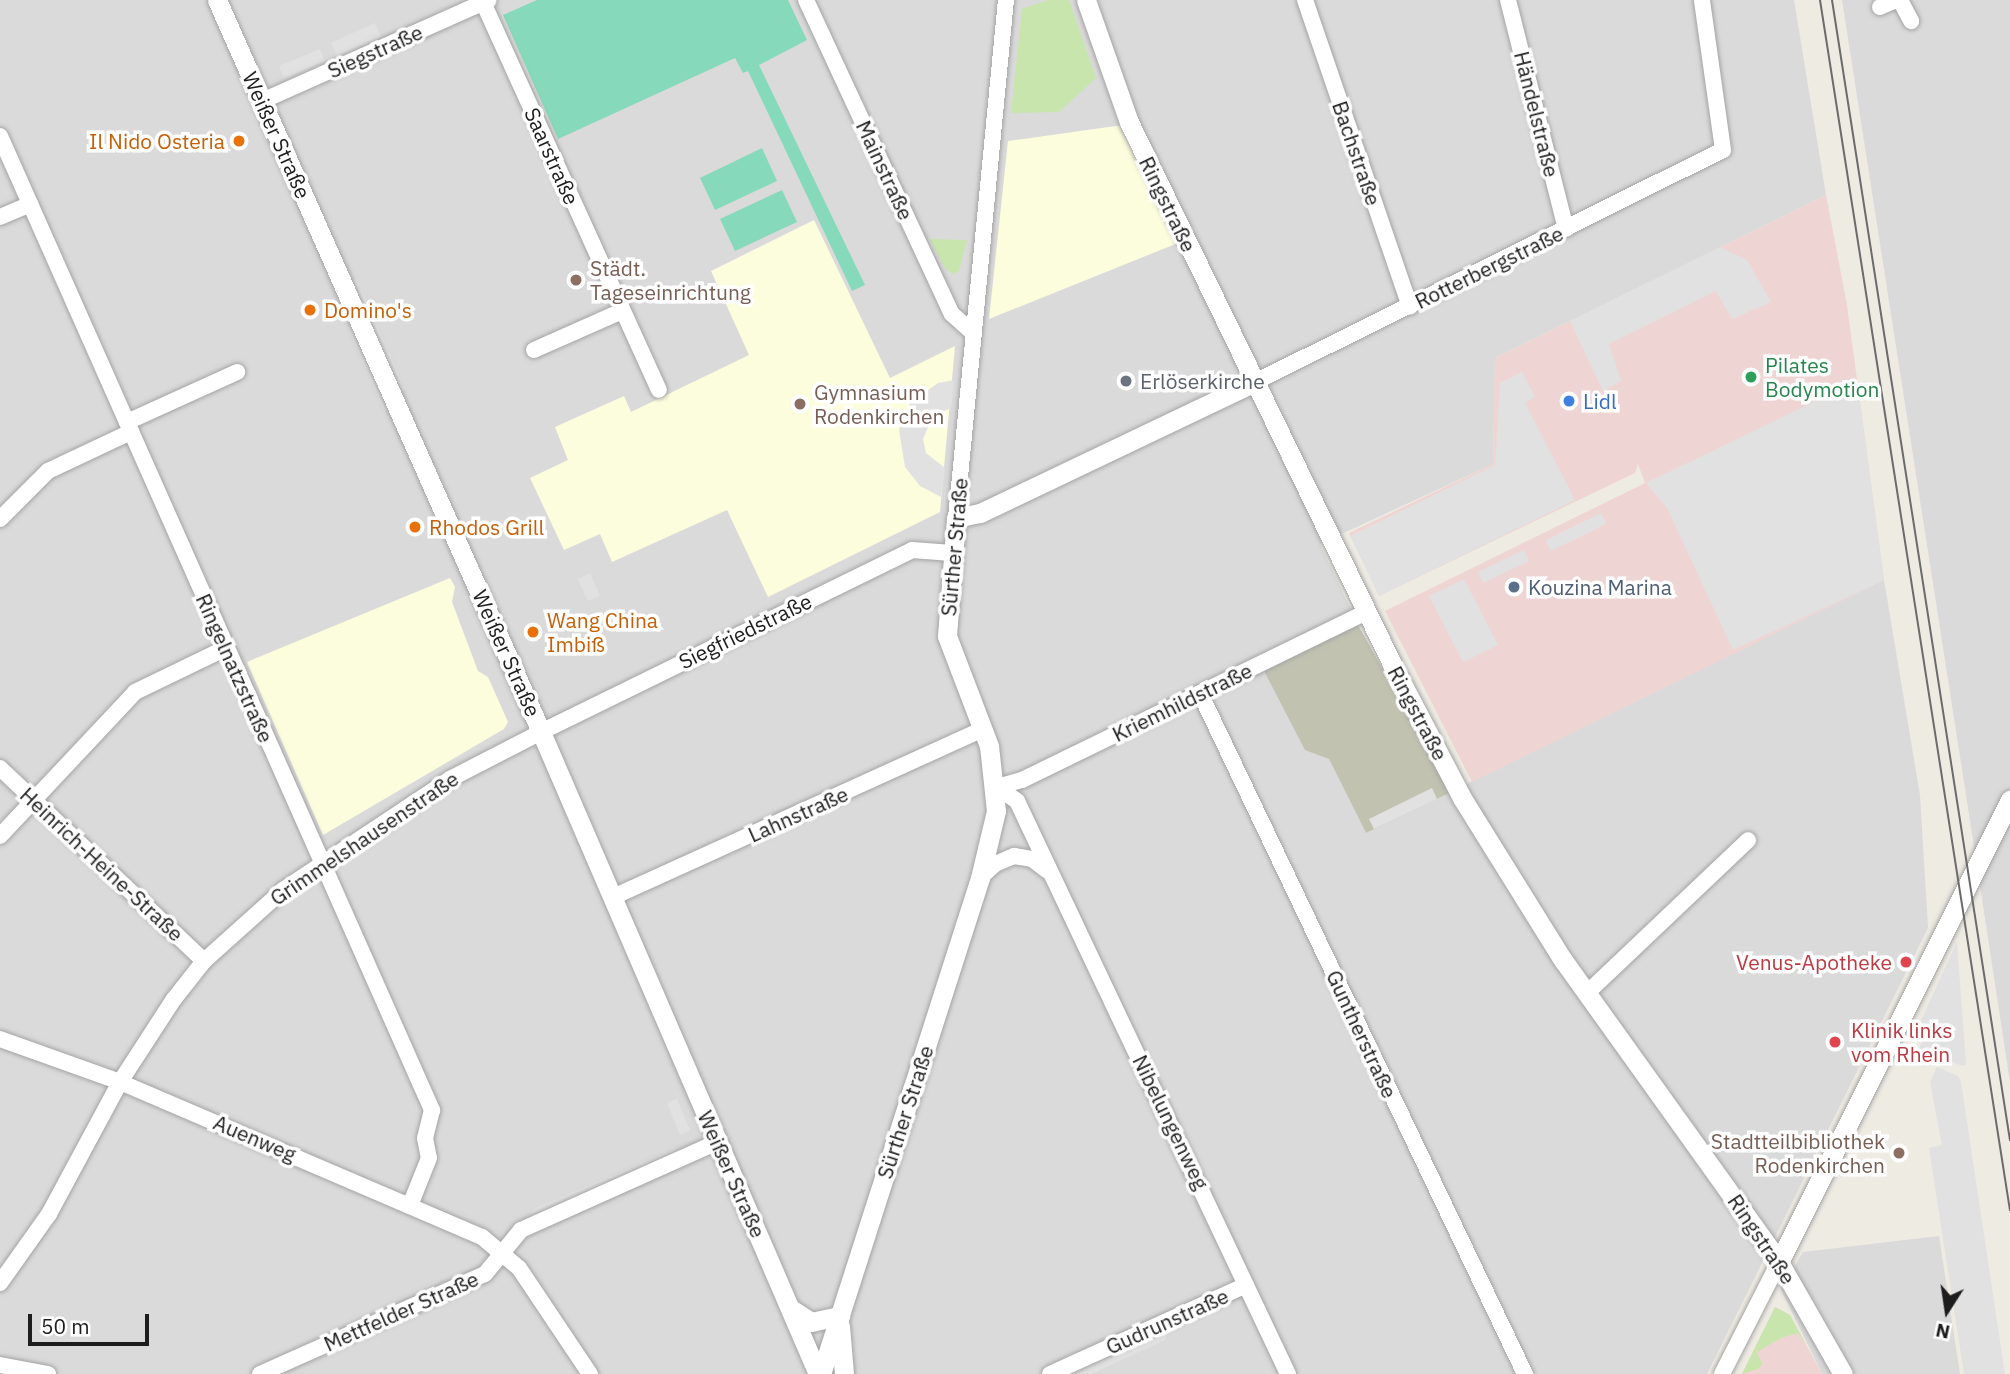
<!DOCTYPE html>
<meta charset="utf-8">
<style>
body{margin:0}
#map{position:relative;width:2010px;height:1374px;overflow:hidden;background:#eeebe3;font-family:"IBM Plex Sans",sans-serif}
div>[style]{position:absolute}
.residential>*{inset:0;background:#dbdada}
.commercial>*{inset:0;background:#eed5d3}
.education>*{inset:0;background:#fcfddd}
.construction>*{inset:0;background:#c1c2b0}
.grass>*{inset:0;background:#c7e5ac}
.pitch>*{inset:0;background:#86d9ba}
.parking>*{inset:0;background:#e1e1e1}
.roads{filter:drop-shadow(0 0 2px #a4a4a4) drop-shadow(0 0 2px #a4a4a4)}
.minor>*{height:16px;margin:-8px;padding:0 8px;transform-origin:8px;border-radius:8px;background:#fff}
.tertiary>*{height:19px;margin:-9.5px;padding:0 9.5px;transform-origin:9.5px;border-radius:9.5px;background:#fff}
.tram>*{height:2px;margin:-1px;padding:0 1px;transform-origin:1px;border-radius:1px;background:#6b6b6b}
.dots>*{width:19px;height:19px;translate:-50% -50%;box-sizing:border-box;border:4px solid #fff;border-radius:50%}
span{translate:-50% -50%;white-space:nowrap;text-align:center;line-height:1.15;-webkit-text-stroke:7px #fff;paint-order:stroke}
.street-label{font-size:21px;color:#1d1d1d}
.food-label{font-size:21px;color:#c56008}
.right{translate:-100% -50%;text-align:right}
.left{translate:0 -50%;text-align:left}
.education-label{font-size:21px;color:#785e54}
.leisure-label{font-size:21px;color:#27864d}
.worship-label{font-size:21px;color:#5b616d}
.shop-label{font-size:21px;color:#366cbe}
.service-label{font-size:21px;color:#4e5e75}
.health-label{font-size:21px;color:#be3a42}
.north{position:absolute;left:1912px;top:1276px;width:70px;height:70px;-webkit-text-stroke:5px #fff;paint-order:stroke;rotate:192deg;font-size:19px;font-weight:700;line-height:28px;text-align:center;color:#1d1d1d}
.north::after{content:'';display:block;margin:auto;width:24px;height:32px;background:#1d1d1d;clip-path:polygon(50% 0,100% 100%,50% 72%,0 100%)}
.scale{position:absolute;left:28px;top:1314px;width:121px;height:32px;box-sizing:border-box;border:4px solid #1d1d1d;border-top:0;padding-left:9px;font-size:21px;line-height:24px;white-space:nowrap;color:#1d1d1d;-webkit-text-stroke:5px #fff;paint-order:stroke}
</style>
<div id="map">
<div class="residential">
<i style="clip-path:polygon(0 0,1794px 0,1826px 195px,1495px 358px,1493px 464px,1320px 544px,1358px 625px,1264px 671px,1329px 759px,1366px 833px,1884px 580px,1920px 795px,1928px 928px,1707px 1374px,0 1374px)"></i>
<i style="clip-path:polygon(1842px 0,2010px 0,2010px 1082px,1973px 840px)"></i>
<i style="clip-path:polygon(1939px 1236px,1960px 1374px,1822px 1374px,1781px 1290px,1803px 1252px)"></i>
</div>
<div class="commercial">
<i style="clip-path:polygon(1826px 195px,1847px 305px,1884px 580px,1472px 782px,1385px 611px,1645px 483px,1638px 464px,1635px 473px,1379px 596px,1349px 533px,1493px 464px,1495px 358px)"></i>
<i style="clip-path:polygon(1775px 1307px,1790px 1315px,1822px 1374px,1742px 1374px)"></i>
</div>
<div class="education">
<i style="clip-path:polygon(1123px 125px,1178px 243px,989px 319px,1008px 141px)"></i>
<i style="clip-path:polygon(814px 220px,890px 378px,955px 346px,940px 512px,768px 597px,727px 510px,612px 562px,600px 534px,564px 550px,530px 478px,568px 460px,555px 427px,624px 396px,631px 412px,749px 355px,711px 271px)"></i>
<i style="clip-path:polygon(450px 578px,455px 587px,452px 602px,478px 671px,488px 677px,508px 722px,504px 729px,323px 835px,247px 662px)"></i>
</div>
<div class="construction">
<i style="clip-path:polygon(1358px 625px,1451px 792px,1366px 833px,1329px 759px,1305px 750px,1264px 671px)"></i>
</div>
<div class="grass">
<i style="clip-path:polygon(1048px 0,1069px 0,1096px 78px,1059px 112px,1011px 113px,1022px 9px)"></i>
<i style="clip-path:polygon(930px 239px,967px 240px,959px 271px,953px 274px,945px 268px)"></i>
<i style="clip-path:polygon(1775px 1307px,1790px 1315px,1806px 1345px,1798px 1333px,1781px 1338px,1757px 1352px,1762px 1364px,1758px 1369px,1742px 1374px)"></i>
</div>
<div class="pitch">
<i style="clip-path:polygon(537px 0,788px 0,807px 40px,759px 65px,865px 285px,852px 291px,748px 71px,743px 73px,735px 58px,558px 139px,503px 15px)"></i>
<i style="clip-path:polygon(762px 148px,777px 181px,715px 210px,700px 178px)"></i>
<i style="clip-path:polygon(782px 190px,797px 222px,735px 251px,720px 219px)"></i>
</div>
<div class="parking">
<i style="clip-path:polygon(375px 23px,381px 37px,337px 56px,331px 43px)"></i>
<i style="clip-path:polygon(320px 49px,325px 61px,284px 78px,279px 66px)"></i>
<i style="clip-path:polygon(1720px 247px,1747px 260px,1771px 302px,1732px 319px,1716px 291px,1609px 344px,1621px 381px,1603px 391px,1570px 321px)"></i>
<i style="clip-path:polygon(357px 279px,405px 389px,401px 391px,352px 281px)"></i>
<i style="clip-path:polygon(352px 326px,388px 409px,384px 411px,348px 328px)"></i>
<i style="clip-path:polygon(1522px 372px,1535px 397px,1525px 403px,1575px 500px,1379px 596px,1350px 536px,1495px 465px,1500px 383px)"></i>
<i style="clip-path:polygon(954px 380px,951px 408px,933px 416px,923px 439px,926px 453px,945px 468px,941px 497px,920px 486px,905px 467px,899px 430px,910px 403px,938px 383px)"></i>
<i style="clip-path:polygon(1857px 381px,1884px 580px,1733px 650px,1667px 508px,1646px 483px)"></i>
<i style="clip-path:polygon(1601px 513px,1606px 524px,1551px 551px,1546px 540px)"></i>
<i style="clip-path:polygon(1524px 550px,1529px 561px,1483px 583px,1478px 572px)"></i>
<i style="clip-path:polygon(590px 573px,600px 596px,588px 601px,578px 579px)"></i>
<i style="clip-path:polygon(1464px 579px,1498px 645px,1463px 662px,1429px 596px)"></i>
<i style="clip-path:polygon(1432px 788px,1437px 799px,1374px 829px,1369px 819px)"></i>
<i style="clip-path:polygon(1957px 942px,1966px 1065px,1962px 1066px,1919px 1048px,1924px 1038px,1915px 1033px)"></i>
<i style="clip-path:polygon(1937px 1067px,1958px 1076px,1961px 1082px,2005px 1374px,1964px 1374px,1929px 1148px,1942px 1145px,1930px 1082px)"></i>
<i style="clip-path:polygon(677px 1099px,690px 1130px,680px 1135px,667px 1103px)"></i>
<i style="clip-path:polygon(674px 1149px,686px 1152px,529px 1218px,533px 1209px)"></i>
<i style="clip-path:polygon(1162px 1330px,1168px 1331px,1165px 1340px,1091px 1374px,1066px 1374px)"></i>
</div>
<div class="roads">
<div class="minor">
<i style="left:482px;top:0;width:428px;rotate:65.6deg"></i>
<i style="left:806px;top:0;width:346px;rotate:65.1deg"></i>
<i style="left:952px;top:314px;width:27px;rotate:42deg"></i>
<i style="left:1305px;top:0;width:324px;rotate:71.1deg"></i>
<i style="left:1508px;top:0;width:236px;rotate:75.8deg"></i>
<i style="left:1900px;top:0;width:24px;rotate:62deg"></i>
<i style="left:1880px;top:7px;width:17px;rotate:-24deg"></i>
<i style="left:262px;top:101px;width:248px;rotate:-24deg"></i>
<i style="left:0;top:136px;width:1066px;rotate:66.08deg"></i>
<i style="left:432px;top:1110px;width:29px;rotate:104deg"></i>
<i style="left:425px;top:1138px;width:20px;rotate:79deg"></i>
<i style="left:429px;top:1158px;width:48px;rotate:111.8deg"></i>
<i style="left:0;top:217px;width:33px;rotate:-23deg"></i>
<i style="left:534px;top:350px;width:96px;rotate:-23.9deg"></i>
<i style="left:1255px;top:382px;width:522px;rotate:-26.37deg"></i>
<i style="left:1723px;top:150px;width:151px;rotate:-98deg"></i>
<i style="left:127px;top:422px;width:121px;rotate:-24.4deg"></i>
<i style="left:956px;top:518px;width:520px;rotate:-84.49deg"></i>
<i style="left:0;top:519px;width:68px;rotate:-45deg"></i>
<i style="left:48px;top:471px;width:92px;rotate:-25.2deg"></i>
<i style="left:1200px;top:693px;width:755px;rotate:64.49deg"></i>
<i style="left:0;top:768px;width:281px;rotate:43.4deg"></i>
<i style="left:997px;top:787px;width:24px;rotate:35deg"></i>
<i style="left:1017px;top:801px;width:634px;rotate:64.69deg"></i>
<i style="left:997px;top:787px;width:26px;rotate:-16deg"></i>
<i style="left:1022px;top:780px;width:383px;rotate:-26deg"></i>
<i style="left:0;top:836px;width:197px;rotate:-46.8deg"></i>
<i style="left:135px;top:692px;width:101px;rotate:-25.8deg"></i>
<i style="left:980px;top:878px;width:21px;rotate:-43deg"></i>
<i style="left:995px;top:864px;width:21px;rotate:-23deg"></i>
<i style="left:1014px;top:856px;width:18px;rotate:9deg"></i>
<i style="left:1032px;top:859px;width:20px;rotate:37deg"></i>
<i style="left:613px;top:897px;width:406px;rotate:-24.4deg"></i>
<i style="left:1587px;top:993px;width:222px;rotate:-43.5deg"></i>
<i style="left:0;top:1039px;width:127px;rotate:19.7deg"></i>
<i style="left:120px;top:1082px;width:394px;rotate:23.2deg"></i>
<i style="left:482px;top:1237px;width:48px;rotate:40deg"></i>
<i style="left:519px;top:1268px;width:128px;rotate:56.2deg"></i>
<i style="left:0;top:1283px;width:85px;rotate:-54.6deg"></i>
<i style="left:49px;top:1214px;width:150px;rotate:-61.7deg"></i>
<i style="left:120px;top:1082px;width:99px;rotate:-57deg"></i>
<i style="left:174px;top:999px;width:48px;rotate:-51.7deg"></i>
<i style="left:204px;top:961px;width:106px;rotate:-41.9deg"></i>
<i style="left:283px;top:890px;width:201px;rotate:-33.6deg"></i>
<i style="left:450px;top:779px;width:102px;rotate:-27.3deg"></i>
<i style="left:541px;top:732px;width:413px;rotate:-26.1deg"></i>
<i style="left:912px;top:550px;width:40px;rotate:4.3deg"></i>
<i style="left:0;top:1365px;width:49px;rotate:10.6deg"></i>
<i style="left:260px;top:1374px;width:246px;rotate:-24deg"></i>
<i style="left:485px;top:1274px;width:57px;rotate:-50.7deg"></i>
<i style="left:521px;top:1230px;width:216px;rotate:-24.1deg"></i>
<i style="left:1050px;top:1374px;width:215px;rotate:-24.4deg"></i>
<i style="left:1722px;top:1374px;width:126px;rotate:-63deg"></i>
</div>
<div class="tertiary">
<i style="left:217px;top:0;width:800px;rotate:66.12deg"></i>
<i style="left:541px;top:732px;width:699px;rotate:66.66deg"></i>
<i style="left:1086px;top:0;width:129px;rotate:70.6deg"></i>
<i style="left:1129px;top:122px;width:605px;rotate:64.11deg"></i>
<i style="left:1393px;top:666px;width:149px;rotate:62.4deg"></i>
<i style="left:1462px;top:798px;width:191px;rotate:58.1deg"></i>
<i style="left:1563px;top:960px;width:371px;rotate:54.4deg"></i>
<i style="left:1779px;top:1262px;width:129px;rotate:60.3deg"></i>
<i style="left:1779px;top:1262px;width:517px;rotate:-63.43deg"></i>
<i style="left:791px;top:1309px;width:24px;rotate:33deg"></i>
<i style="left:811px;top:1322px;width:30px;rotate:-12deg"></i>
<i style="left:840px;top:1326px;width:48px;rotate:85.2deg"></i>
<i style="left:821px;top:1374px;width:521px;rotate:-72.23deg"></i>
<i style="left:980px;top:878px;width:69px;rotate:-76.6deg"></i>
<i style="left:996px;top:811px;width:65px;rotate:-96.1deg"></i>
<i style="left:989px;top:746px;width:118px;rotate:-110.9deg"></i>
<i style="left:947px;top:636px;width:118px;rotate:-85.6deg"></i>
<i style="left:956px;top:518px;width:25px;rotate:-12deg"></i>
<i style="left:980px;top:513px;width:305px;rotate:-25.5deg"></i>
</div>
</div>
<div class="tram">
<i style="left:1820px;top:0;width:1225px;rotate:81.08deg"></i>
<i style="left:1832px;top:0;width:1154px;rotate:81.13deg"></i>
</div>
<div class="dots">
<i style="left:239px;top:141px;background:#e8710a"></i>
<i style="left:576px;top:280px;background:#8d6e63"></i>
<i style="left:310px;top:310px;background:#e8710a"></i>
<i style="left:1751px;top:377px;background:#2e9e5b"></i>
<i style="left:1126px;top:381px;background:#6b7280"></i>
<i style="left:1569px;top:401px;background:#3f7fe0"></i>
<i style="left:800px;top:404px;background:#8d6e63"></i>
<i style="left:415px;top:527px;background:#e8710a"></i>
<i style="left:1514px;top:587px;background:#5c6f8a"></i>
<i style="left:533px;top:632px;background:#e8710a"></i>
<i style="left:1906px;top:962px;background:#e0444e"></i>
<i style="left:1835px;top:1042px;background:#e0444e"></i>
<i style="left:1899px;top:1153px;background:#8d6e63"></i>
</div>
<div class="street-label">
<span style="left:375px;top:51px;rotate:-24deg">Siegstraße</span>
<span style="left:1537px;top:114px;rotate:76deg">Händelstraße</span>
<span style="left:277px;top:135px;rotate:66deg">Weißer Straße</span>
<span style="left:1357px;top:153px;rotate:71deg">Bachstraße</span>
<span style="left:552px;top:156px;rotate:66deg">Saarstraße</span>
<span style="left:885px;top:170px;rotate:65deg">Mainstraße</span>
<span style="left:1168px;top:204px;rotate:64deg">Ringstraße</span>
<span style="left:1489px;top:267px;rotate:-26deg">Rotterbergstraße</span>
<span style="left:954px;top:547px;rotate:-85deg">Sürther Straße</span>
<span style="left:745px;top:631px;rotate:-26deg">Siegfriedstraße</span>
<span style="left:507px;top:653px;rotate:66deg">Weißer Straße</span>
<span style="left:235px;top:668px;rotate:66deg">Ringelnatzstraße</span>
<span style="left:1182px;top:702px;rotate:-26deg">Kriemhildstraße</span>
<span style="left:1418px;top:713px;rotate:62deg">Ringstraße</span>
<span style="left:798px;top:814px;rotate:-24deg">Lahnstraße</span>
<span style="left:364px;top:838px;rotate:-34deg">Grimmelshausenstraße</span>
<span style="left:102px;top:864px;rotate:43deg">Heinrich-Heine-Straße</span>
<span style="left:1362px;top:1034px;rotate:65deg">Guntherstraße</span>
<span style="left:905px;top:1112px;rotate:-72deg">Sürther Straße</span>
<span style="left:1171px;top:1122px;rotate:64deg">Nibelungenweg</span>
<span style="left:255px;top:1138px;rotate:23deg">Auenweg</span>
<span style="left:732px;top:1174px;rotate:66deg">Weißer Straße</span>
<span style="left:1762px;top:1239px;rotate:56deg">Ringstraße</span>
<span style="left:401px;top:1311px;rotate:-24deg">Mettfelder Straße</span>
<span style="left:1167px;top:1321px;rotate:-24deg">Gudrunstraße</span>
</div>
<div class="food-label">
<span class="right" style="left:225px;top:141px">Il Nido Osteria</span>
<span class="left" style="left:324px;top:310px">Domino's</span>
<span class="left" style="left:429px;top:527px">Rhodos Grill</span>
<span class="left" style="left:547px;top:632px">Wang China<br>Imbiß</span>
</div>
<div class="education-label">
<span class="left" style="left:590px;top:280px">Städt.<br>Tageseinrichtung</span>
<span class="left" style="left:814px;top:404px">Gymnasium<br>Rodenkirchen</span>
<span class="right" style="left:1885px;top:1153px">Stadtteilbibliothek<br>Rodenkirchen</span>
</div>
<div class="leisure-label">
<span class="left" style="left:1765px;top:377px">Pilates<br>Bodymotion</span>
</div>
<div class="worship-label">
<span class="left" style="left:1140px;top:381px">Erlöserkirche</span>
</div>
<div class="shop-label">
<span class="left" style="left:1583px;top:401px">Lidl</span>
</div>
<div class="service-label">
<span class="left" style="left:1528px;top:587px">Kouzina Marina</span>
</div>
<div class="health-label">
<span class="right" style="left:1892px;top:962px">Venus-Apotheke</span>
<span class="left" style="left:1851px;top:1042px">Klinik links<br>vom Rhein</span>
</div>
<div class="north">N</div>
<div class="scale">50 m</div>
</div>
